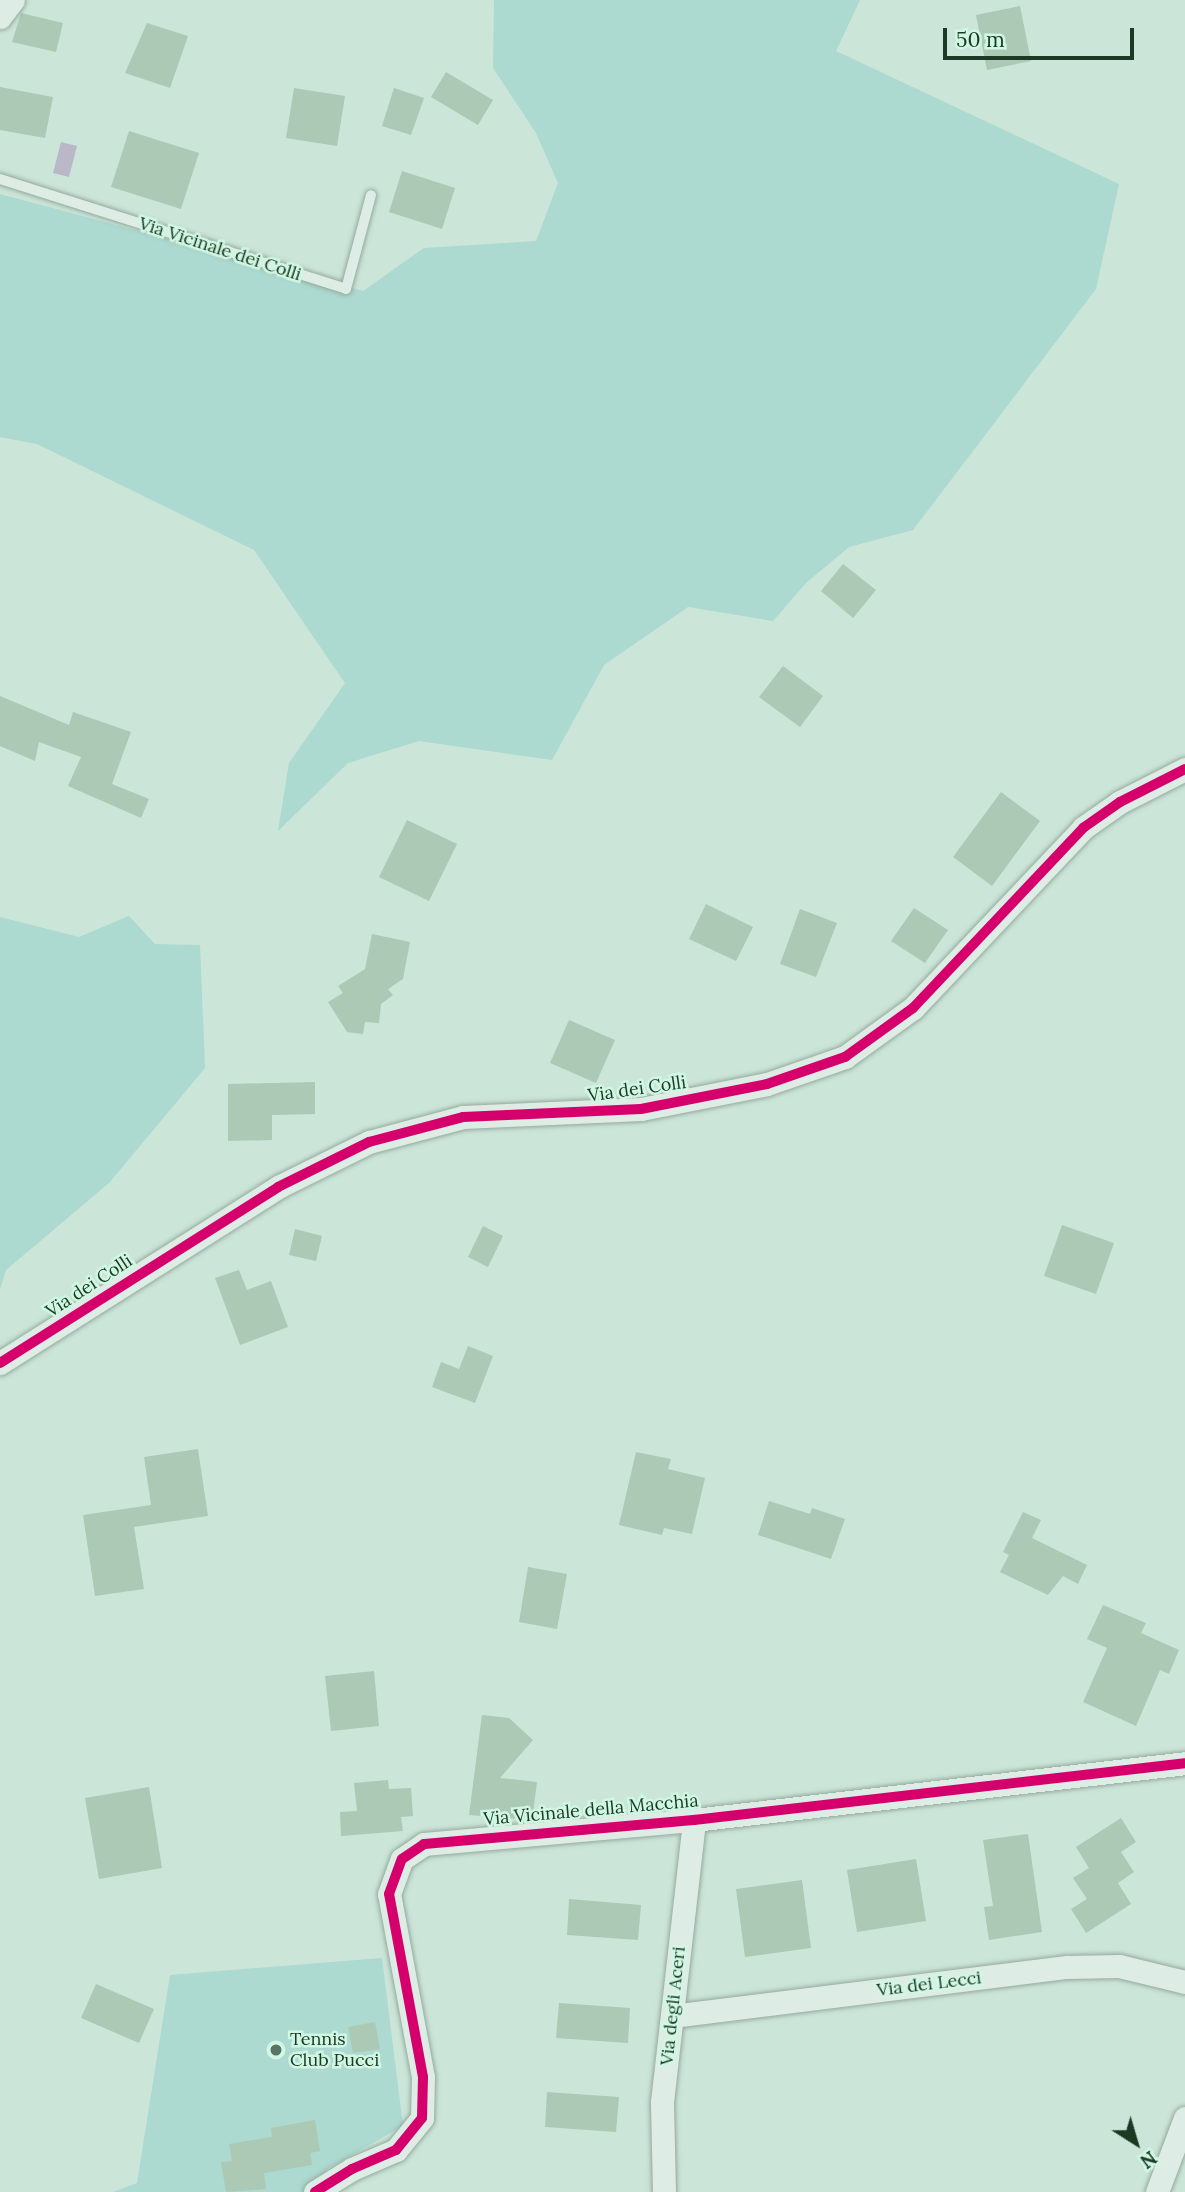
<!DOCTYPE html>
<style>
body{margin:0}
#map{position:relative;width:1185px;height:2192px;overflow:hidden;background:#cbe5d8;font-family:Lora,serif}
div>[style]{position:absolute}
.green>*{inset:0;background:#acd9d0}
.water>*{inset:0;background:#bab7c9}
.building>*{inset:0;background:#acc9b5}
.roads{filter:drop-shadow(0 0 2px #95aa9d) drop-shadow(0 0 2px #95aa9d)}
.lane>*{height:10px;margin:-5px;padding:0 5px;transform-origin:5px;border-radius:5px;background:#ddede5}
.street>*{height:23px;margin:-11.5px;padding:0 11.5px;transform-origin:11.5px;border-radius:11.5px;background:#ddede5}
.cycleway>*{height:10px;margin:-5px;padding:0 5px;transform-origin:5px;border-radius:5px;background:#d6006c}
.dots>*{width:19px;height:19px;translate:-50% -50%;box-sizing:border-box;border:4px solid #d0f7e3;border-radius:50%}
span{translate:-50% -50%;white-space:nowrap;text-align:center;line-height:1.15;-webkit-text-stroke:5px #d0f7e3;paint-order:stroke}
.street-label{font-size:18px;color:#1c3924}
.poi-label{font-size:18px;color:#1c3924}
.left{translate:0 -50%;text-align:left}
.north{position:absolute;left:1101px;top:2108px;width:70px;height:70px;-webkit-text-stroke:5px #d0f7e3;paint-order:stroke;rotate:143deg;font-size:19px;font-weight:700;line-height:28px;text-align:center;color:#1c3924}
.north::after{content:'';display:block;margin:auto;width:24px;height:32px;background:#1c3924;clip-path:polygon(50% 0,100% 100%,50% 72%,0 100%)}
.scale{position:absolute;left:943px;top:28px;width:191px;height:32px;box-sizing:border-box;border:4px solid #1c3924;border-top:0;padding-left:9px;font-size:21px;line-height:24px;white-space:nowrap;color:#1c3924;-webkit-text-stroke:5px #d0f7e3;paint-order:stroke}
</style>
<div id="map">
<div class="green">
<i style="clip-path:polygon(494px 0,860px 0,836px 51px,1119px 184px,1096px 289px,913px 530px,849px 547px,806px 583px,773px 621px,688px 607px,604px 665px,552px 760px,419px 741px,348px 763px,278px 831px,289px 763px,345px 683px,254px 550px,37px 444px,0 437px,0 194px,363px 291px,424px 248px,536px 241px,558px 183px,536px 133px,493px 68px)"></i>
<i style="clip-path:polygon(129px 916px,155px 944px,200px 945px,205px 1068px,109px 1183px,6px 1270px,0 1289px,0 917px,79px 937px)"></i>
<i style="clip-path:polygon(382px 1958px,403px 2126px,327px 2169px,311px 2192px,113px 2192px,137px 2183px,170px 1975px)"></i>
</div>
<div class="water">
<i style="clip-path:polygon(61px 142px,77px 146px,69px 177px,53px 173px)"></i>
</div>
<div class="building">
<i style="clip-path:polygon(1020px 6px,1031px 61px,987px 70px,976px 15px)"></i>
<i style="clip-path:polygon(21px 13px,63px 23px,56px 52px,12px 42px)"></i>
<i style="clip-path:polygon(147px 23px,188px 36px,170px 88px,125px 73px)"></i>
<i style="clip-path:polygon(446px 72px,493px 100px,478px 125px,431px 97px)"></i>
<i style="clip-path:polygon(0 87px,53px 97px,45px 138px,0 130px)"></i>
<i style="clip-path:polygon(294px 88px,345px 96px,337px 146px,286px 138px)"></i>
<i style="clip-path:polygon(394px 88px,424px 98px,411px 135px,382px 126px)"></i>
<i style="clip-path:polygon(129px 131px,199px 153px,181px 209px,111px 187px)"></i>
<i style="clip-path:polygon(402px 171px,455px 188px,442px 229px,389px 212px)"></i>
<i style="clip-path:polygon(843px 564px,876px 590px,853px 618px,821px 591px)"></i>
<i style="clip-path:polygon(783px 666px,823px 696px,800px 727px,759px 697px)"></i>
<i style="clip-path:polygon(0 696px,69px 725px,73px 712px,131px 732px,112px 784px,149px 799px,141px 818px,68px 786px,81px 757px,39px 742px,35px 761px,0 746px)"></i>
<i style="clip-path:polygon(1001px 792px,1040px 821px,992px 886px,953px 857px)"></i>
<i style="clip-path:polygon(407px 820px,457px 844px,429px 901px,379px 877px)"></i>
<i style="clip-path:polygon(706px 904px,753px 927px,736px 961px,689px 939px)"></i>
<i style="clip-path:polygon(914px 908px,948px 930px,925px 963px,891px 941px)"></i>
<i style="clip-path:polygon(800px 909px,837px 923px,816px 977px,780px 964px)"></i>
<i style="clip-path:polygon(372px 934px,410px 942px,403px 979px,388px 989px,393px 995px,381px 1004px,379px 1023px,365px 1022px,363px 1034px,347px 1032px,328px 1002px,343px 993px,338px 986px,365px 969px)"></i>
<i style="clip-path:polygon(569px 1020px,615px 1040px,596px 1083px,550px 1063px)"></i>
<i style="clip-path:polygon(315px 1082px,315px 1114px,272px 1115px,272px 1140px,228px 1141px,228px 1084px)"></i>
<i style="clip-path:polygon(1062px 1225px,1114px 1243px,1096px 1294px,1044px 1276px)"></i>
<i style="clip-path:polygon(483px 1226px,503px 1236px,488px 1267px,468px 1257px)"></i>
<i style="clip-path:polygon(295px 1229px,322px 1236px,316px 1261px,289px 1255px)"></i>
<i style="clip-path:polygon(239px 1270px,247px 1290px,271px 1281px,288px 1327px,240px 1345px,215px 1278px)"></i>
<i style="clip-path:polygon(468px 1346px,493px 1356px,475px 1403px,432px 1387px,441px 1362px,459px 1369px)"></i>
<i style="clip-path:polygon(198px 1449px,208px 1516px,134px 1527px,144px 1589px,95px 1596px,83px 1515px,151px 1505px,144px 1457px)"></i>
<i style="clip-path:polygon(636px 1452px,671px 1459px,668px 1469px,705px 1478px,692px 1534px,664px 1528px,662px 1535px,619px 1525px)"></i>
<i style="clip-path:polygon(769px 1501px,810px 1514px,812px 1508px,845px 1519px,831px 1559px,758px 1535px)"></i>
<i style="clip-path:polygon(1023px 1512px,1041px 1520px,1032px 1538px,1087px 1565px,1078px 1584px,1063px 1576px,1048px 1595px,1000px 1572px,1009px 1555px,1003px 1552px)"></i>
<i style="clip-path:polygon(528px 1567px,567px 1574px,557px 1629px,519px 1622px)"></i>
<i style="clip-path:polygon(1103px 1605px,1146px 1623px,1141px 1633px,1179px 1650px,1169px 1674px,1160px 1670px,1136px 1726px,1083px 1702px,1107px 1648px,1087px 1639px)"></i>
<i style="clip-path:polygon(374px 1671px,379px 1726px,331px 1731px,325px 1676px)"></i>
<i style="clip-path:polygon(482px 1715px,509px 1718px,533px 1740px,500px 1778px,537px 1782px,532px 1820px,469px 1815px)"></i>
<i style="clip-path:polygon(388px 1780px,389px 1789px,411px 1788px,413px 1816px,401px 1817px,403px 1831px,341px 1836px,340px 1812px,357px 1811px,354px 1783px)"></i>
<i style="clip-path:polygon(149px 1787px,162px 1868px,99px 1879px,85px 1798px)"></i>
<i style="clip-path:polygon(1121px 1818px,1136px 1842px,1121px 1852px,1134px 1872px,1118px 1883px,1131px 1904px,1086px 1933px,1071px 1909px,1087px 1899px,1073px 1878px,1089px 1868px,1076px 1847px)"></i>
<i style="clip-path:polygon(1028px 1834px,1042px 1932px,989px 1940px,984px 1907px,993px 1906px,983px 1840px)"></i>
<i style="clip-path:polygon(916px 1859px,926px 1921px,857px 1932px,847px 1870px)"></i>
<i style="clip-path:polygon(802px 1880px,811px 1948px,745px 1957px,736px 1889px)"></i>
<i style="clip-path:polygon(569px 1899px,641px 1905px,638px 1940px,567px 1935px)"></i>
<i style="clip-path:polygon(96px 1984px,154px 2009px,139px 2043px,81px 2018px)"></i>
<i style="clip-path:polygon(559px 2003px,630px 2008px,628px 2043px,556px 2038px)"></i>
<i style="clip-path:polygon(375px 2022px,380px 2049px,353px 2053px,348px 2027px)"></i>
<i style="clip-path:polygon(547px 2092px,619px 2097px,616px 2132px,545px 2127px)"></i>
<i style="clip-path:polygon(315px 2120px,320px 2151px,310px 2153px,312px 2165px,264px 2173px,266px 2189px,226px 2192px,221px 2162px,232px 2161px,229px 2144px,272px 2137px,271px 2128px)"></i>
</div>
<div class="roads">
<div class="lane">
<i style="left:0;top:179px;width:363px;rotate:17.6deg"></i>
<i style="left:346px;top:289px;width:97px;rotate:-75.1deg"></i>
</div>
<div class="street">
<i style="left:0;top:17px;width:21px;rotate:-53deg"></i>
<i style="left:0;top:1363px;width:329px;rotate:-32.3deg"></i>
<i style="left:278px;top:1187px;width:102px;rotate:-26.3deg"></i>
<i style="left:369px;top:1142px;width:97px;rotate:-14.9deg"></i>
<i style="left:463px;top:1117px;width:178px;rotate:-2.6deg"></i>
<i style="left:641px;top:1109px;width:128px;rotate:-11.2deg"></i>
<i style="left:767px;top:1084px;width:83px;rotate:-19.1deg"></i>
<i style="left:845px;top:1057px;width:84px;rotate:-35.8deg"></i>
<i style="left:913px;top:1008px;width:248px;rotate:-46.6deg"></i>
<i style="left:1083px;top:828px;width:45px;rotate:-35.1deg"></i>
<i style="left:1120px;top:802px;width:73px;rotate:-26.9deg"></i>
<i style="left:672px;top:2016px;width:398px;rotate:-7.1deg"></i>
<i style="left:1067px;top:1967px;width:52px;rotate:-1.1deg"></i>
<i style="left:1119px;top:1966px;width:68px;rotate:13.6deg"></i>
<i style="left:315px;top:2192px;width:44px;rotate:-31.9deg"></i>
<i style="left:352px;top:2169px;width:48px;rotate:-23.4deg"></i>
<i style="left:396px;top:2150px;width:41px;rotate:-50.9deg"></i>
<i style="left:422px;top:2118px;width:41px;rotate:-88.6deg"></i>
<i style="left:423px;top:2077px;width:186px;rotate:-100.5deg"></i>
<i style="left:389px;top:1894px;width:37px;rotate:-70deg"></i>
<i style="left:402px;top:1859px;width:27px;rotate:-34deg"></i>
<i style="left:424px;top:1844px;width:271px;rotate:-5.1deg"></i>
<i style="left:694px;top:1820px;width:494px;rotate:-6.6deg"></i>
<i style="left:664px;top:2192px;width:90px;rotate:-91.3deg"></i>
<i style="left:662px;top:2102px;width:284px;rotate:-83.5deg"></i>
<i style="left:1157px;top:2192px;width:79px;rotate:-69.3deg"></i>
</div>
</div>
<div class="cycleway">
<i style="left:0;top:1363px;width:329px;rotate:-32.3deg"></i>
<i style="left:278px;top:1187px;width:102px;rotate:-26.3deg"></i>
<i style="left:369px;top:1142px;width:97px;rotate:-14.9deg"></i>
<i style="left:463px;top:1117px;width:178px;rotate:-2.6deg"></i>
<i style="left:641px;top:1109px;width:128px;rotate:-11.2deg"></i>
<i style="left:767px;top:1084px;width:83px;rotate:-19.1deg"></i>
<i style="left:845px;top:1057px;width:84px;rotate:-35.8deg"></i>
<i style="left:913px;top:1008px;width:248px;rotate:-46.6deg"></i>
<i style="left:1083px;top:828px;width:45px;rotate:-35.1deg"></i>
<i style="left:1120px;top:802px;width:73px;rotate:-26.9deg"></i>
<i style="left:315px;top:2192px;width:44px;rotate:-31.9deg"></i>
<i style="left:352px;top:2169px;width:48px;rotate:-23.4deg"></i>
<i style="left:396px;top:2150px;width:41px;rotate:-50.9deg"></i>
<i style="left:422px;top:2118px;width:41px;rotate:-88.6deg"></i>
<i style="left:423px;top:2077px;width:186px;rotate:-100.5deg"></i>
<i style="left:389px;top:1894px;width:37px;rotate:-70deg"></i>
<i style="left:402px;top:1859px;width:27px;rotate:-34deg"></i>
<i style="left:424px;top:1844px;width:271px;rotate:-5.1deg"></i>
<i style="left:694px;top:1820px;width:494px;rotate:-6.6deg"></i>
</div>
<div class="dots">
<i style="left:276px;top:2050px;background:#597563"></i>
</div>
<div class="street-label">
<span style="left:220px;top:249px;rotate:18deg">Via Vicinale dei Colli</span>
<span style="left:637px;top:1089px;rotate:-8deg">Via dei Colli</span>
<span style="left:89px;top:1286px;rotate:-33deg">Via dei Colli</span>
<span style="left:591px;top:1810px;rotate:-5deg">Via Vicinale della Macchia</span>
<span style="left:929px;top:1984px;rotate:-7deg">Via dei Lecci</span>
<span style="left:673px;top:2006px;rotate:-84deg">Via degli Aceri</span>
</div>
<div class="poi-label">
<span class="left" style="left:290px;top:2050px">Tennis<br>Club Pucci</span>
</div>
<div class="north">N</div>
<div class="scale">50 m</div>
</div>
